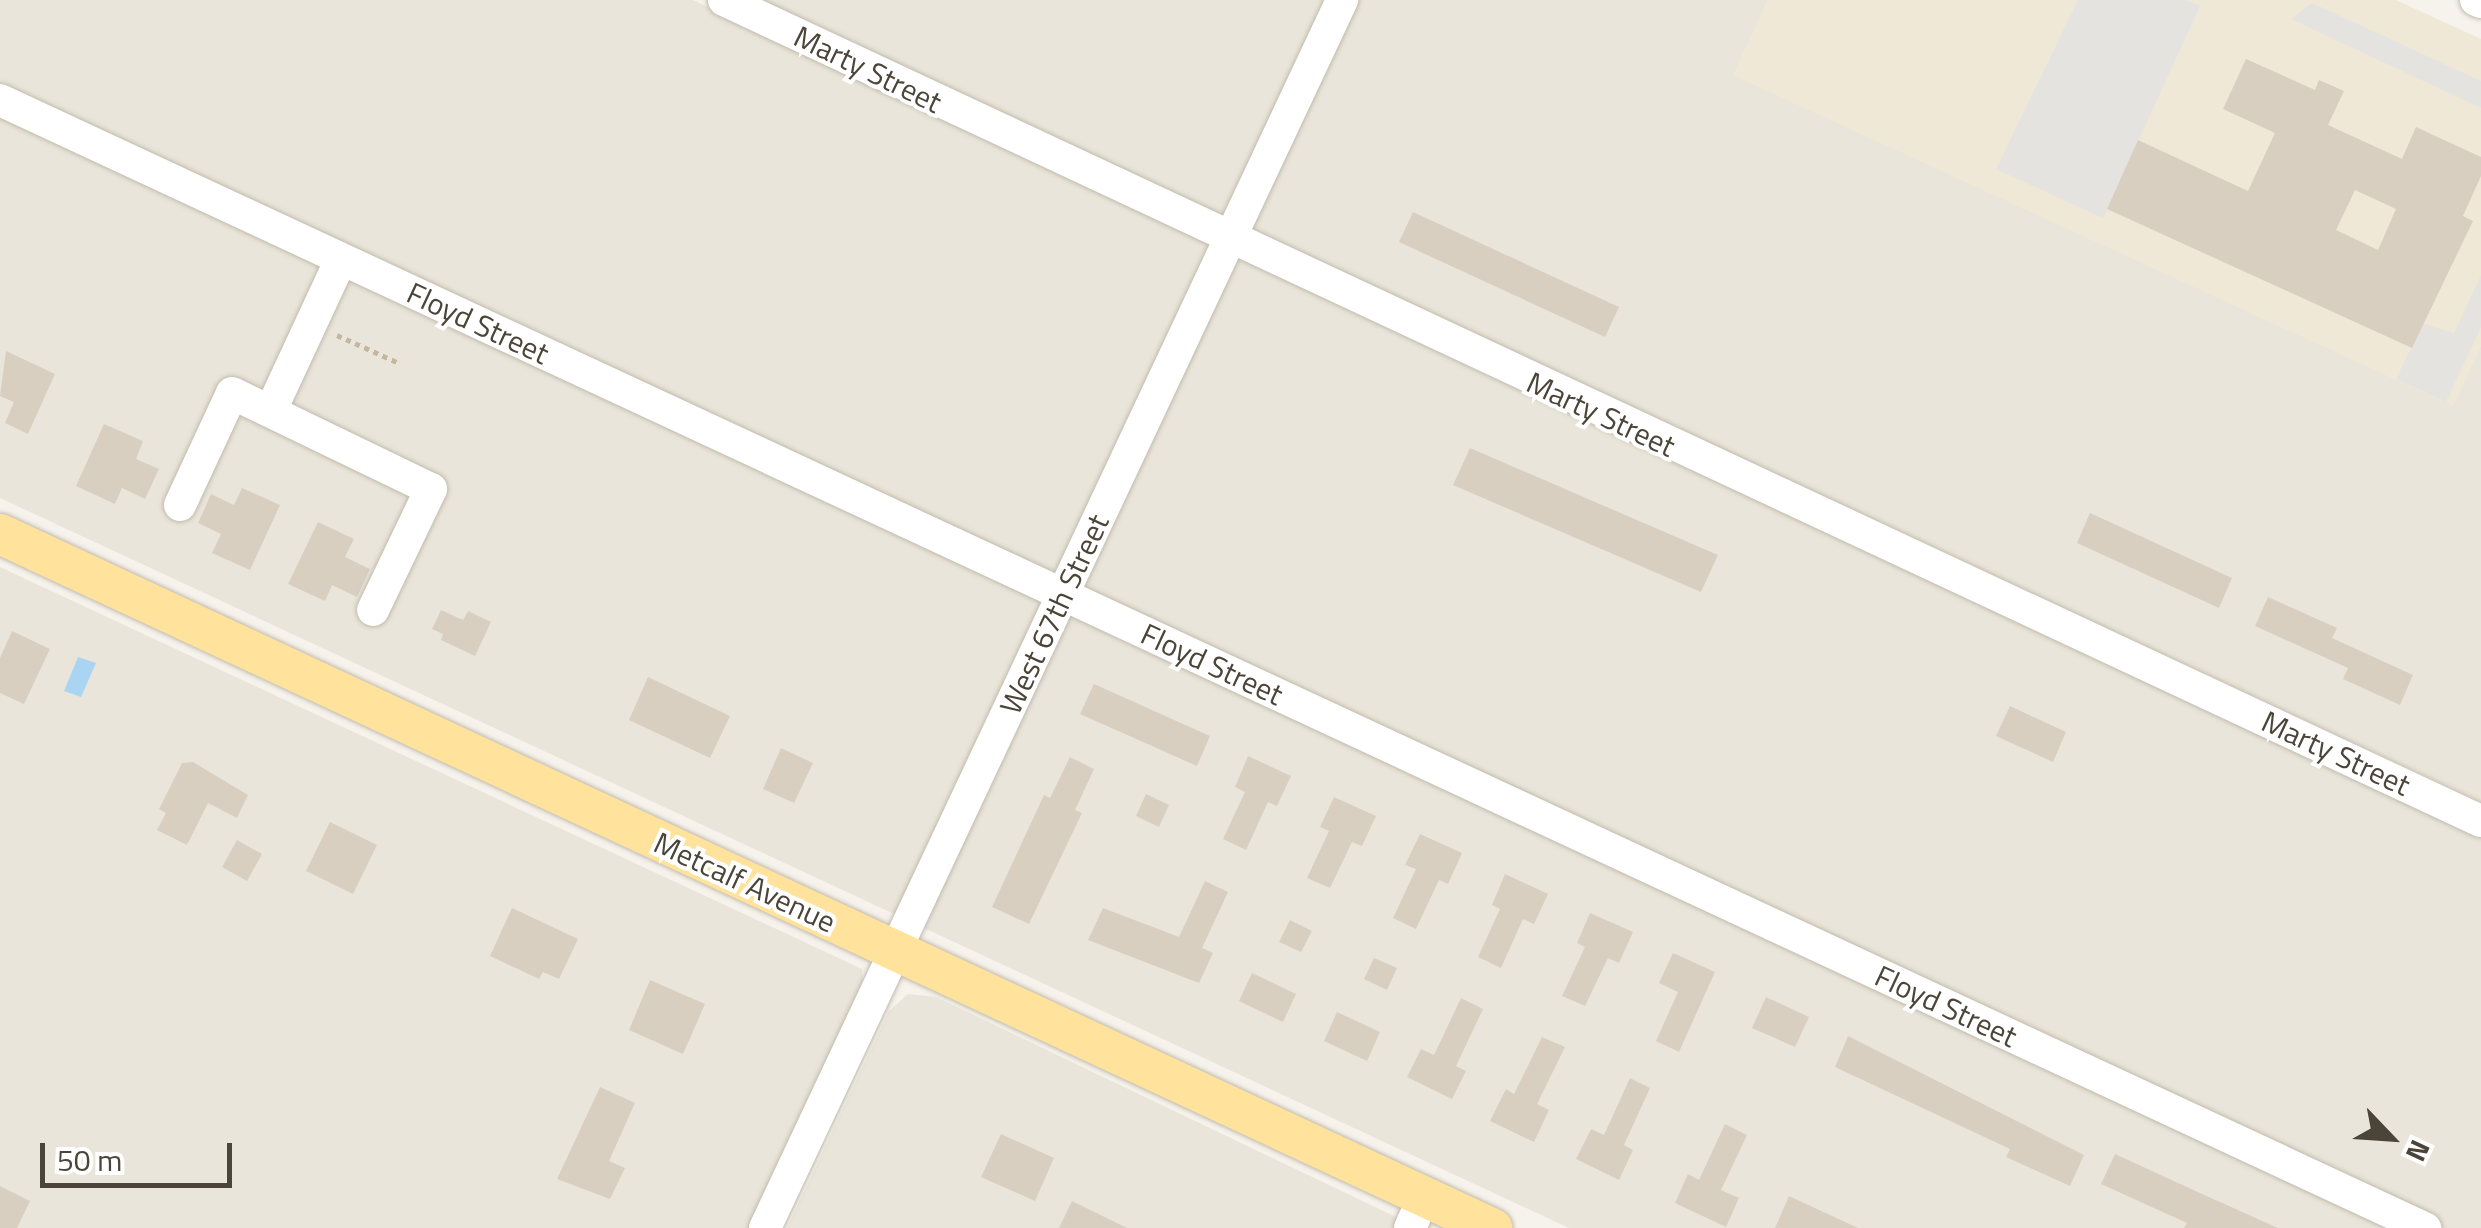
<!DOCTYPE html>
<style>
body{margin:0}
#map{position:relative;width:2481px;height:1228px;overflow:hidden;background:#f6f3ec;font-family:"Titillium Web",sans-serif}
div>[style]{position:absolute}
.residential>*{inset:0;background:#eae5da}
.education>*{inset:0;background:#efe8d6}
.parking>*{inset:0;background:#e5e3e0}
.water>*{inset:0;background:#a9d4f2}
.building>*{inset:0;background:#d8cfc1}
.path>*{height:5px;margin-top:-2.5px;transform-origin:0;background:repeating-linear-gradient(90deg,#c4b79f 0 5px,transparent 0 10px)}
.roads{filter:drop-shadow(0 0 2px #c2bbae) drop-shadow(0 0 2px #c2bbae)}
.minor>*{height:32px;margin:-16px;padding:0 16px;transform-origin:16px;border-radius:16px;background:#fff}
.major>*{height:40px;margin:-20px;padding:0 20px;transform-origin:20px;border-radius:20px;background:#ffe39c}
span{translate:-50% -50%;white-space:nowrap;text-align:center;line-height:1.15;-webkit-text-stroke:8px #fff;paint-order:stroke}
.street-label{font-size:30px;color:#4b4439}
.north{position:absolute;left:2341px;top:1088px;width:100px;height:100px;-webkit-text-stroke:8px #fff;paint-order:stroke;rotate:115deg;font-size:28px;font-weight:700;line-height:40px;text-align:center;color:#4b4439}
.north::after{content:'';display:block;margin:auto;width:35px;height:45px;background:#4b4439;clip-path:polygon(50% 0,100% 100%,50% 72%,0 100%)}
.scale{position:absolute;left:40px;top:1143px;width:192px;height:45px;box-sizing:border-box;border:5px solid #4b4439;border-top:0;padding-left:12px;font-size:30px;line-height:35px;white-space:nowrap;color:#4b4439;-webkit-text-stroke:8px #fff;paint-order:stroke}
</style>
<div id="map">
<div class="residential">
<i style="clip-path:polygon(0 0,693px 0,2481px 831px,2481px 1228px,1569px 1228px,0 498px)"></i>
<i style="clip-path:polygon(759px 0,1768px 0,1734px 75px,2453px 405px,2481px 345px,2481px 802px)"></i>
<i style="clip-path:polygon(0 567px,862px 969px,863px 991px,751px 1228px,0 1228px)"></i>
<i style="clip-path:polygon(908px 994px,936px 997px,1419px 1228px,787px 1228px,889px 1011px)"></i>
</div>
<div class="education">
<i style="clip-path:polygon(1768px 0,2396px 0,2481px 39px,2481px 345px,2453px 406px,1733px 75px)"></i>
</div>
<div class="parking">
<i style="clip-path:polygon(2078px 0,2186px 0,2200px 6px,2103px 218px,1996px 169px)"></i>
<i style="clip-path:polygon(2312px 3px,2481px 81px,2481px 108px,2291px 19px)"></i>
<i style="clip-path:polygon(2481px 275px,2481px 327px,2446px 402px,2396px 379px,2423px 324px,2454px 333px)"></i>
</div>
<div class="water">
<i style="clip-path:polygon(78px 657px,96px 663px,81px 697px,64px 691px)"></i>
</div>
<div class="building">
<i style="clip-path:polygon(evenodd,2246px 59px,2315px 90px,2319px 80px,2344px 91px,2328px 125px,2402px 159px,2416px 127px,2481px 157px,2481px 176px,2463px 216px,2473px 221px,2412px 348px,2107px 209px,2138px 140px,2248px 191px,2275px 133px,2223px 109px,2246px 59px,2355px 190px,2396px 209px,2378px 250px,2336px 230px,2355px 190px)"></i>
<i style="clip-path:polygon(1413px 212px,1619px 307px,1605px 337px,1399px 242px)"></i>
<i style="clip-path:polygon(6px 351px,55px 374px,28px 434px,5px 423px,14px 402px,0 396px)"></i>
<i style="clip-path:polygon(104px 424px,143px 441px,136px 459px,159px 469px,145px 499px,122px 488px,115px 504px,76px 486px)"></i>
<i style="clip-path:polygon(1470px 448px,1718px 555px,1701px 592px,1453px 485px)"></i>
<i style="clip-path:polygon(242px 488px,280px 505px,250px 570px,212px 553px,221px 534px,198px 523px,211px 494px,234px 505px)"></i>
<i style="clip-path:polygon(2090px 513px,2232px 578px,2219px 608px,2077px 543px)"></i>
<i style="clip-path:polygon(318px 522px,354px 539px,345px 557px,370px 569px,357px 597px,332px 585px,325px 601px,288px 584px)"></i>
<i style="clip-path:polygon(2268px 597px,2337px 628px,2332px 638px,2413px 675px,2400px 705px,2343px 679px,2348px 668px,2255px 626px)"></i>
<i style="clip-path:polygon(441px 610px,463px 620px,468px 611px,491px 622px,475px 656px,441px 640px,443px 634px,432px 629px)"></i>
<i style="clip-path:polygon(12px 631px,50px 649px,24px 704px,0 693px,0 658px)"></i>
<i style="clip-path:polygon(648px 677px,730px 716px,710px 758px,629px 720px)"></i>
<i style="clip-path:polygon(1094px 684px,1210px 736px,1197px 766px,1080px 714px)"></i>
<i style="clip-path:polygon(2010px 706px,2066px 732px,2053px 762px,1996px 736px)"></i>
<i style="clip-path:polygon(781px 748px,813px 763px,794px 803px,763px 789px)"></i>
<i style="clip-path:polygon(1248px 756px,1291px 776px,1277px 806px,1268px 802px,1246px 850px,1223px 839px,1245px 792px,1235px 787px)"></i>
<i style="clip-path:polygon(1070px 757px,1094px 769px,1075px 810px,1082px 813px,1029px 924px,992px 907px,1044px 795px,1050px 798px)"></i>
<i style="clip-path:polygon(193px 762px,248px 795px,237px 818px,208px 803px,187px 845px,157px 830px,166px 813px,159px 809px,182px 763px)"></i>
<i style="clip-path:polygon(1146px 794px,1169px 805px,1159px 827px,1136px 816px)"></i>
<i style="clip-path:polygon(1334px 797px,1376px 816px,1362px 846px,1352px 842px,1330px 888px,1307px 878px,1329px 831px,1320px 827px)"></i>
<i style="clip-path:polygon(330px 822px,377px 845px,353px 894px,306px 871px)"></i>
<i style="clip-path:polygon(1420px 834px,1462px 853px,1448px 884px,1439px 880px,1416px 929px,1393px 918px,1416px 869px,1405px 865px)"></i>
<i style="clip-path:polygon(237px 840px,262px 854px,247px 881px,222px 867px)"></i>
<i style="clip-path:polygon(1505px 874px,1548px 894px,1534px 924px,1523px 919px,1501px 968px,1478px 957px,1500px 909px,1492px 905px)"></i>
<i style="clip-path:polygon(1205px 881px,1228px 892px,1202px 948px,1213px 953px,1199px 983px,1088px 940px,1103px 908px,1179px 937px)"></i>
<i style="clip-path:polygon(512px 908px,578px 939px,559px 979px,543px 972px,539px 979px,490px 956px)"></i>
<i style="clip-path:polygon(1590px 913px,1633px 932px,1619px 963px,1608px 958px,1585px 1006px,1562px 996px,1585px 947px,1577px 943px)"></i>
<i style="clip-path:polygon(1290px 920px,1312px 931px,1301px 952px,1279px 942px)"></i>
<i style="clip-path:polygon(1673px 953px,1715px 972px,1679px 1052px,1656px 1041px,1678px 992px,1659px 983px)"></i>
<i style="clip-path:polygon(1374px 958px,1397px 968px,1387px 990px,1364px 979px)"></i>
<i style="clip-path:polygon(1252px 973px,1296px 994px,1283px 1022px,1239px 1001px)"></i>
<i style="clip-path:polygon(650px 980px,705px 1004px,683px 1054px,629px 1030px)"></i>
<i style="clip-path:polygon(1766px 997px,1809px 1017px,1795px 1047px,1752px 1028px)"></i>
<i style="clip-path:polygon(1461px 998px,1483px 1009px,1456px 1066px,1466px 1071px,1452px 1099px,1407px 1077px,1421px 1049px,1434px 1055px)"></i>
<i style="clip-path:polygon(1337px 1012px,1380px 1032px,1367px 1061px,1324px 1041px)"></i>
<i style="clip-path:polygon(1848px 1036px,2084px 1155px,2070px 1186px,2006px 1157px,2010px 1149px,1835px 1067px)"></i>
<i style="clip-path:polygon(1542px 1037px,1565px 1047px,1537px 1104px,1549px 1110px,1534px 1142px,1490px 1121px,1506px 1089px,1514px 1094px)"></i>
<i style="clip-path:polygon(1630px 1078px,1650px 1088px,1624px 1145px,1633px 1150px,1619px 1180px,1576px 1159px,1591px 1129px,1604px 1135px)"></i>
<i style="clip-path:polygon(600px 1087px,635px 1103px,609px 1161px,625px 1168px,610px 1199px,557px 1179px)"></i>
<i style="clip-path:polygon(1725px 1124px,1747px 1135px,1721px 1190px,1739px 1198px,1726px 1227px,1675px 1203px,1688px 1174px,1699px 1180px)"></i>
<i style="clip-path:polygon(1001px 1134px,1054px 1158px,1035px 1201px,981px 1177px)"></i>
<i style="clip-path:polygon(2115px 1154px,2200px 1193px,2278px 1228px,2184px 1228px,2187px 1223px,2101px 1184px)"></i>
<i style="clip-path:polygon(0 1186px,30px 1201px,17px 1228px,0 1228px)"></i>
<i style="clip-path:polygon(1789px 1196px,1858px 1228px,1775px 1228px)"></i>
<i style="clip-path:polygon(1072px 1201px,1127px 1228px,1059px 1228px)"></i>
</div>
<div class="path">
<i style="left:337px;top:335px;width:68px;rotate:24.3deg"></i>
</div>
<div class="roads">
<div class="minor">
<i style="left:724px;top:0;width:1939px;rotate:25.05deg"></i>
<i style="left:2476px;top:0;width:5px;rotate:22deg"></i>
<i style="left:0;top:100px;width:2675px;rotate:24.95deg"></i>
<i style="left:271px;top:410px;width:166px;rotate:-65.1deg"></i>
<i style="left:180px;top:505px;width:123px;rotate:-65.1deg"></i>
<i style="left:232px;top:393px;width:221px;rotate:25.8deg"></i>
<i style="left:431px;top:489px;width:134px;rotate:115.6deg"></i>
<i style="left:765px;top:1228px;width:1357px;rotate:-64.83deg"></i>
<i style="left:1410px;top:1228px;width:34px;rotate:-66deg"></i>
</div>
<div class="major">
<i style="left:0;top:534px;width:1646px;rotate:24.95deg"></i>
</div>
</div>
<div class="street-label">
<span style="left:868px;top:69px;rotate:26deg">Marty Street</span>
<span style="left:478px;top:323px;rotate:25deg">Floyd Street</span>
<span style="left:1601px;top:414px;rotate:25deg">Marty Street</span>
<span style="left:1054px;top:614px;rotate:-65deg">West 67th Street</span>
<span style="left:1212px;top:664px;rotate:25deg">Floyd Street</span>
<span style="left:2336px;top:753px;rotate:25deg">Marty Street</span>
<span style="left:745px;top:882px;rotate:25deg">Metcalf Avenue</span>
<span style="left:1946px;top:1006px;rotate:25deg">Floyd Street</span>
</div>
<div class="north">N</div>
<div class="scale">50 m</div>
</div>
